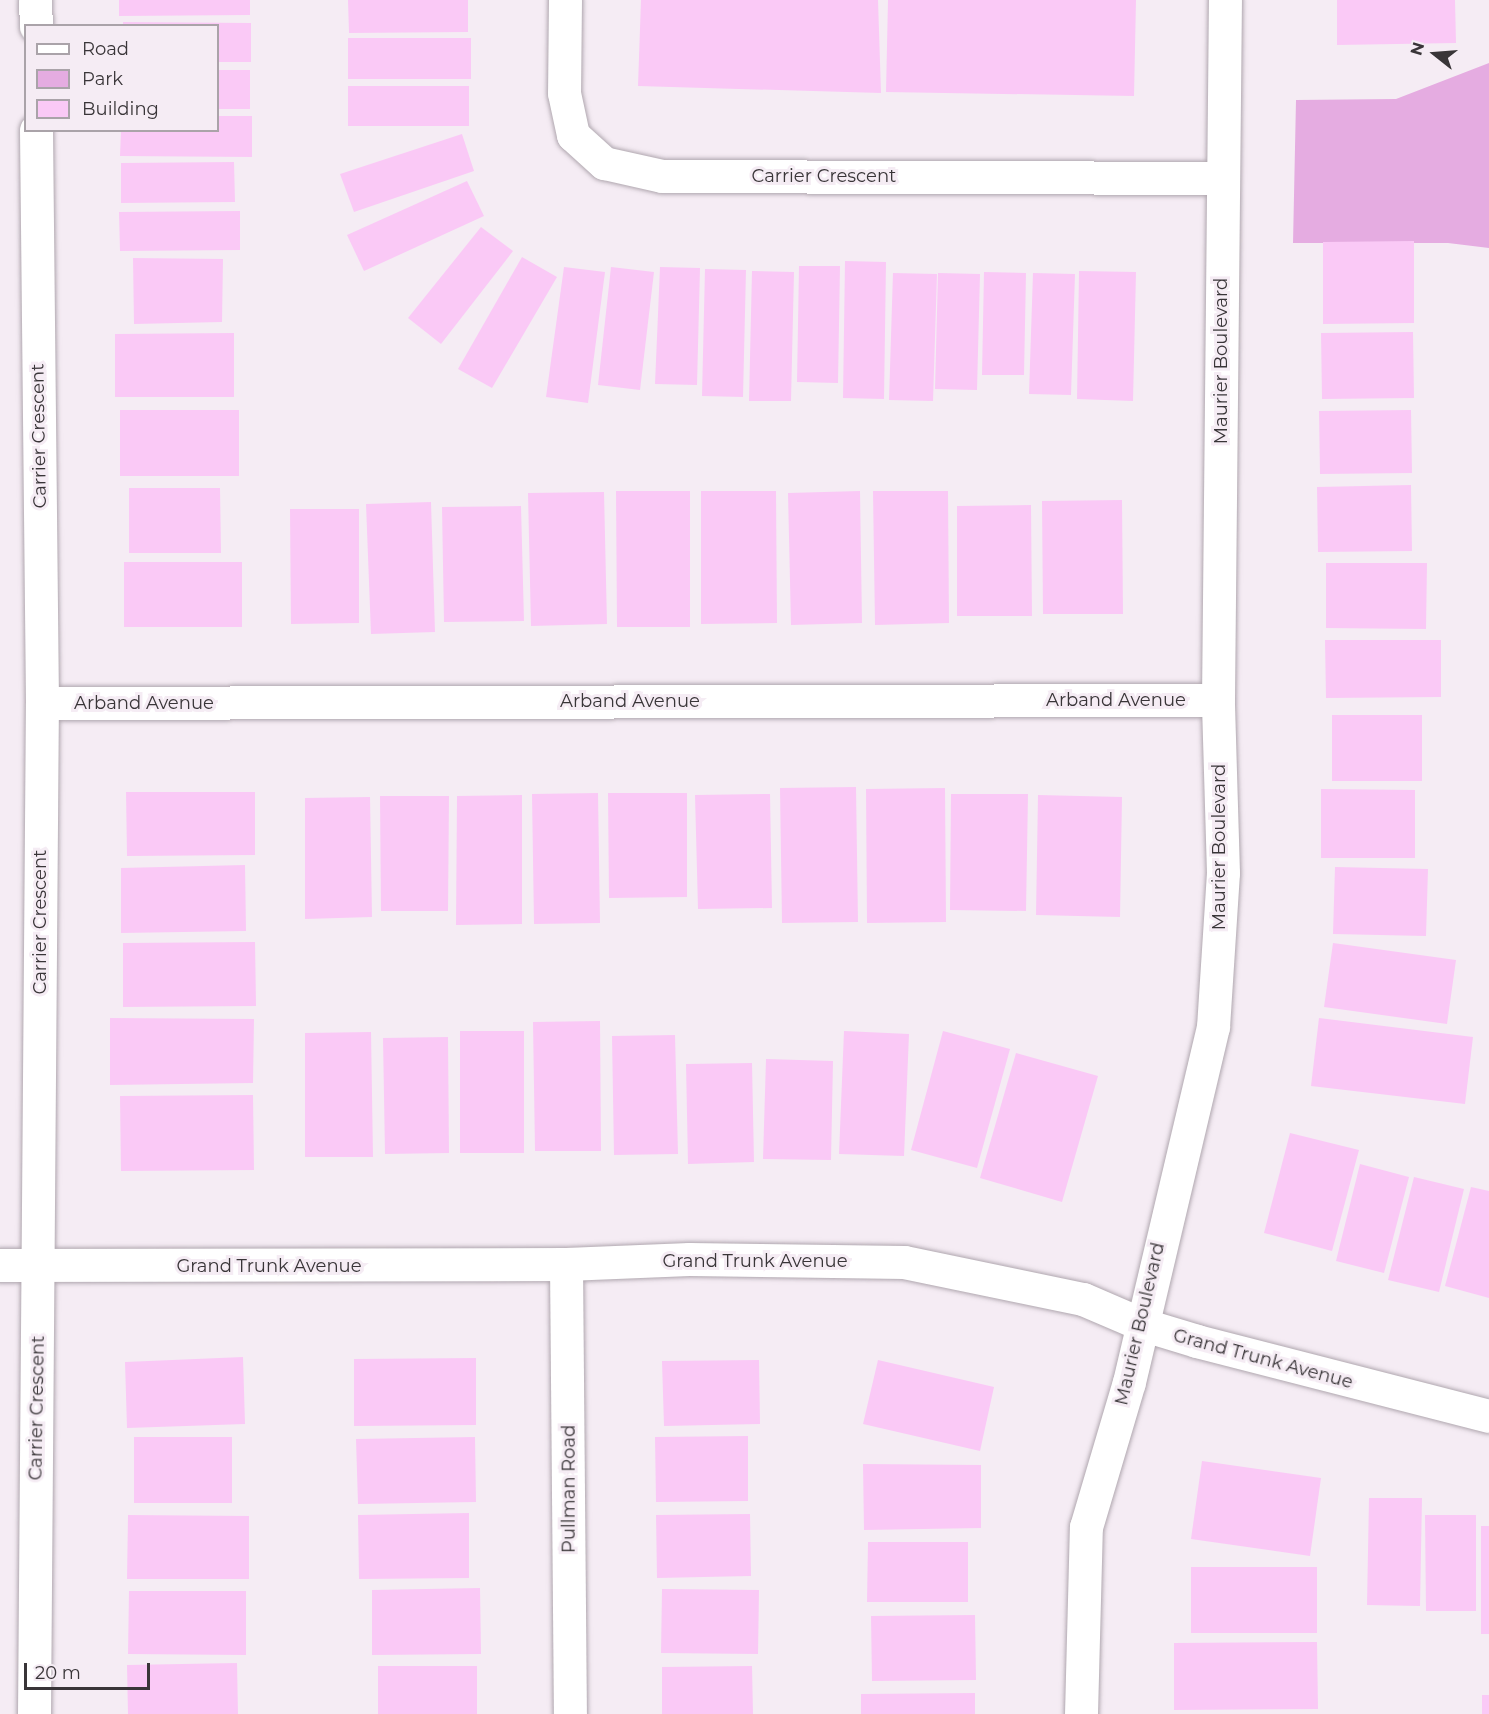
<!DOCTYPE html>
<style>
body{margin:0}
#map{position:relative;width:1489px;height:1714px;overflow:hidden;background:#f5ecf4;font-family:Montserrat,sans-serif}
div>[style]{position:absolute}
.green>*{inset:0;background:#e5ace1}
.building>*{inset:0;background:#fac9f6}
.roads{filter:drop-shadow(0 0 2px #b0a7af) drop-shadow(0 0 2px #b0a7af)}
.minor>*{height:33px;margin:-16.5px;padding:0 16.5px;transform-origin:16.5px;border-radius:16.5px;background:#fff}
span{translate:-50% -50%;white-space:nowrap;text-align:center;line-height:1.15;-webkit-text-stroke:6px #f5ecf4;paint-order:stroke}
.street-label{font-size:18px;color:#393538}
.legend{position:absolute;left:24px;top:24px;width:195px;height:108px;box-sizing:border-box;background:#f5ecf4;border:2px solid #aaa3a9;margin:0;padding:8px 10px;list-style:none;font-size:18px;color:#393538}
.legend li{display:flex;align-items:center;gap:12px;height:30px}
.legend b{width:30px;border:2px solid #aaa3a9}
.north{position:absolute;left:1405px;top:24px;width:60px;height:60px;-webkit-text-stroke:4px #f5ecf4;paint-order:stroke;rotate:287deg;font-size:16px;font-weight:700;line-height:24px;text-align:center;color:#393538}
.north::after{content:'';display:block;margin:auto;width:21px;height:27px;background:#393538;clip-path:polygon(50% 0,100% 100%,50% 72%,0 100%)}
.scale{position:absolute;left:24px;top:1663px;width:126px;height:27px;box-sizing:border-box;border:3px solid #393538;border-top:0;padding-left:8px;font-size:18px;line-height:21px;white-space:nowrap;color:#393538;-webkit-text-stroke:4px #f5ecf4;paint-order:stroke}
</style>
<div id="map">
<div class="green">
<i style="clip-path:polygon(1489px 63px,1489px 248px,1448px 243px,1293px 243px,1296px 100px,1396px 99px)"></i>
</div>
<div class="building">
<i style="clip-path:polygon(119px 0,250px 0,250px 15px,119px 16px)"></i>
<i style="clip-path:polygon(348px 0,468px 0,468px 32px,349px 33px)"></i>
<i style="clip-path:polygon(641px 0,878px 0,881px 93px,638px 86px)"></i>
<i style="clip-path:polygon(888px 0,1136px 0,1134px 96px,886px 92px)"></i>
<i style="clip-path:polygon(1337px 0,1455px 0,1456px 43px,1337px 45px)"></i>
<i style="clip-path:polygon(123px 22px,251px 23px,251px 62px,218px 62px,218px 26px,123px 26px)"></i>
<i style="clip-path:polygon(348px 38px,471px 38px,471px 79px,348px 79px)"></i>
<i style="clip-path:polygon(218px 70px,250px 70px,250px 109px,218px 109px)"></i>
<i style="clip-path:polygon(348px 86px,469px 86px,469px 126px,348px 126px)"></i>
<i style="clip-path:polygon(218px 116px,252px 116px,252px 157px,120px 156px,121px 130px,218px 130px)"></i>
<i style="clip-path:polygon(462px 134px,474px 171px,354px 212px,340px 174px)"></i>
<i style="clip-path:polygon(234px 162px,235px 202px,121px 203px,121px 163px)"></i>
<i style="clip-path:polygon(467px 181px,484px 216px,364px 271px,347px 235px)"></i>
<i style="clip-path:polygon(240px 211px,240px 250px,120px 251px,119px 212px)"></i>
<i style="clip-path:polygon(481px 227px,513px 251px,441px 344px,408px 318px)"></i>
<i style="clip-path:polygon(1414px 241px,1414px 323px,1323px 324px,1323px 242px)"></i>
<i style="clip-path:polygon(522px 257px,557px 277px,492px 388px,458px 369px)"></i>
<i style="clip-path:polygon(133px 258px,223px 259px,222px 322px,134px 324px)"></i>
<i style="clip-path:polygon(845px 261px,886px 262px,884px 399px,843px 398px)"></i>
<i style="clip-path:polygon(799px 266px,840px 266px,838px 383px,797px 382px)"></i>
<i style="clip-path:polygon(564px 267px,605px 272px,588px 403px,546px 397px)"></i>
<i style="clip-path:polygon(611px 267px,654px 272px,640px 390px,598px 385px)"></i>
<i style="clip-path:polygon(660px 267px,700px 268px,697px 385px,655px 384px)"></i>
<i style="clip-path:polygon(705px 269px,746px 270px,743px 397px,702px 396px)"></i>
<i style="clip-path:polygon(752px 271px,794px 272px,791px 401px,749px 401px)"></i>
<i style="clip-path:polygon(1079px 271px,1136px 272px,1133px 401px,1077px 399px)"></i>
<i style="clip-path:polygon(984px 272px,1026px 273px,1024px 375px,982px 375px)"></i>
<i style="clip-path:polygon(893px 273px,937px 274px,933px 401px,889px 400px)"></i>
<i style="clip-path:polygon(938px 273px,980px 274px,977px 390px,935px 389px)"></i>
<i style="clip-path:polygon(1033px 273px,1075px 274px,1071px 395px,1029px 394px)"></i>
<i style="clip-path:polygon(1413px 332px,1414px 398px,1322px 399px,1321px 333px)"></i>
<i style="clip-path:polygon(234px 333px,234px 397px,115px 397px,115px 334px)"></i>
<i style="clip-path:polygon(120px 410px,239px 410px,239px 476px,120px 476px)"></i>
<i style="clip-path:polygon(1411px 410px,1412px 473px,1320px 474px,1319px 411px)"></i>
<i style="clip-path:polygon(1411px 485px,1412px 551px,1318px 552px,1317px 487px)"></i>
<i style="clip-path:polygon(129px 488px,220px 488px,221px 553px,129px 553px)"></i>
<i style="clip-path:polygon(616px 491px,690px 491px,690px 627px,617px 627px)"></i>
<i style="clip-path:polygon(701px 491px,776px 491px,777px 623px,701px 624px)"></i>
<i style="clip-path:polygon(860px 491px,862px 623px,791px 625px,788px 493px)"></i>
<i style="clip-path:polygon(873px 491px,948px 491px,949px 623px,875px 625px)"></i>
<i style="clip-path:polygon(604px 492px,607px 624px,531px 626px,528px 493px)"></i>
<i style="clip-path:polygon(1122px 500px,1123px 614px,1043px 614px,1042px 501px)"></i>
<i style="clip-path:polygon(431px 502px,435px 632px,371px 634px,366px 504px)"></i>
<i style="clip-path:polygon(1031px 505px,1032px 616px,957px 616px,957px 506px)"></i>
<i style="clip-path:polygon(521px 506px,524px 621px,444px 622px,442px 507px)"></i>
<i style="clip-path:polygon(290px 509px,359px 509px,359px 623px,291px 624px)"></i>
<i style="clip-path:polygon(124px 562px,242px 562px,242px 627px,124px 627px)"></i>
<i style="clip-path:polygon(1326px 563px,1427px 563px,1426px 629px,1326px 628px)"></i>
<i style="clip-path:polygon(1325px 640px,1441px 640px,1441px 697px,1326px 698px)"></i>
<i style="clip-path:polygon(1332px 715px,1422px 715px,1422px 781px,1332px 781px)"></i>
<i style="clip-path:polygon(856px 787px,858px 922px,782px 923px,780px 788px)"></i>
<i style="clip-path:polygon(945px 788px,946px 922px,867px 923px,866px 789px)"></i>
<i style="clip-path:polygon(1321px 789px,1415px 790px,1415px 858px,1321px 858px)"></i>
<i style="clip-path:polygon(126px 792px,255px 792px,255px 855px,127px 856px)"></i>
<i style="clip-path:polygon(598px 793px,600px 923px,534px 924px,532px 794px)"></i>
<i style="clip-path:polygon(608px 793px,687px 793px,687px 897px,609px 898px)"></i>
<i style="clip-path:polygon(770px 794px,772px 908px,698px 909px,695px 795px)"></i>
<i style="clip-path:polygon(951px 794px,1028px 794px,1026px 911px,950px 910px)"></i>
<i style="clip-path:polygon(522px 795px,522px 924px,456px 925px,457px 796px)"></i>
<i style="clip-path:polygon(1038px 795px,1122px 797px,1120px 917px,1036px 915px)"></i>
<i style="clip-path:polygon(380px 796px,449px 796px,448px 911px,381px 911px)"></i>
<i style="clip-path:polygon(370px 797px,372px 917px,305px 919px,305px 798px)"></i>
<i style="clip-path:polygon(245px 865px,246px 931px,121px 933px,121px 868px)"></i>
<i style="clip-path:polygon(1335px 867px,1428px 869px,1426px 936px,1333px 934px)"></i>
<i style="clip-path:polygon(255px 942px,256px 1006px,123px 1007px,123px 943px)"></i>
<i style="clip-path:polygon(1333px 943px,1456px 960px,1447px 1024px,1324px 1007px)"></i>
<i style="clip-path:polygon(110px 1018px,254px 1019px,253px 1083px,110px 1085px)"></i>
<i style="clip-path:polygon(1319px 1018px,1473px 1037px,1465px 1104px,1311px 1086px)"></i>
<i style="clip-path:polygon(600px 1021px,601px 1151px,535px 1151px,533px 1022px)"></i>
<i style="clip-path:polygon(460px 1031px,524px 1031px,524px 1153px,460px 1153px)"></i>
<i style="clip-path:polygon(844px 1031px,909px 1034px,904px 1156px,839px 1154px)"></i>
<i style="clip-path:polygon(943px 1031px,1010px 1049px,977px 1168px,911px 1150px)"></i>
<i style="clip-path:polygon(371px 1032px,373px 1157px,305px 1157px,305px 1033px)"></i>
<i style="clip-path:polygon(675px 1035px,678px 1154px,614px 1155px,612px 1036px)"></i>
<i style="clip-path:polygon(448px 1037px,449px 1153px,385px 1154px,383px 1038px)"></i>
<i style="clip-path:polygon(1016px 1053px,1098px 1076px,1062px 1202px,980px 1178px)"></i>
<i style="clip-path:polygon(766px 1059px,833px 1061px,831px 1160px,763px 1159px)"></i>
<i style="clip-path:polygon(752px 1063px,754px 1162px,688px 1164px,686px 1064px)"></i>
<i style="clip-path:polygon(253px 1095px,254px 1170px,121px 1171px,120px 1096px)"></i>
<i style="clip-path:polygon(1290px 1133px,1359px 1150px,1332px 1251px,1264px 1233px)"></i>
<i style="clip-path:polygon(1360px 1164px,1409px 1177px,1384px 1273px,1336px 1261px)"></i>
<i style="clip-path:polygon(1414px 1177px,1464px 1189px,1439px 1292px,1388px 1280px)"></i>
<i style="clip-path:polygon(1471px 1187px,1489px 1191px,1489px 1298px,1445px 1286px)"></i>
<i style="clip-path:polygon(243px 1357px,245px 1424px,127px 1428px,125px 1362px)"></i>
<i style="clip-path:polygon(476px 1358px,476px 1425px,354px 1426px,354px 1359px)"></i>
<i style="clip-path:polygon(759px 1360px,760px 1424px,664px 1426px,662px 1361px)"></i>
<i style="clip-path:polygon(878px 1360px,994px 1387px,980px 1451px,863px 1424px)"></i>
<i style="clip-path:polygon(748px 1436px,748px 1501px,656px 1502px,655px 1437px)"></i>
<i style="clip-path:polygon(134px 1437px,232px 1437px,232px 1503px,134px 1503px)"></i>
<i style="clip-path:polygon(475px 1437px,476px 1502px,358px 1504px,356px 1439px)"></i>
<i style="clip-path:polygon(1202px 1461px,1321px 1478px,1310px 1556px,1191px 1539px)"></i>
<i style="clip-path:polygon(863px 1464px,981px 1465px,981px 1528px,864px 1530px)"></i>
<i style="clip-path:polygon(1369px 1498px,1422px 1498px,1420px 1606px,1367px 1605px)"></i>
<i style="clip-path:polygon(469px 1513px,469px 1578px,359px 1579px,358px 1515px)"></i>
<i style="clip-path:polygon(750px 1514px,751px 1576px,657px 1578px,656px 1515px)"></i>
<i style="clip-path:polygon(128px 1515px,249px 1516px,249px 1579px,127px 1579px)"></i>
<i style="clip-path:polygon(1425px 1515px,1476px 1515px,1476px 1611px,1426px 1611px)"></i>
<i style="clip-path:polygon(1481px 1526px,1489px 1526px,1489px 1634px,1481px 1634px)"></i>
<i style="clip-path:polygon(868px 1542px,968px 1542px,968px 1602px,867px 1602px)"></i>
<i style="clip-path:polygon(1191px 1567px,1317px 1567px,1317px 1633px,1191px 1633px)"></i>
<i style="clip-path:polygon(480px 1588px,481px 1654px,372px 1655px,372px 1590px)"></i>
<i style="clip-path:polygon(662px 1589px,759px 1590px,758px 1654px,661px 1653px)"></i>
<i style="clip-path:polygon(129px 1591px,246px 1591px,246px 1655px,128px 1654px)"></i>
<i style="clip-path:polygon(975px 1615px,976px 1680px,872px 1681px,871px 1616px)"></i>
<i style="clip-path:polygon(1317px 1642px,1318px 1709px,1174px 1710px,1174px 1643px)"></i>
<i style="clip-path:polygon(237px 1663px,238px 1714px,128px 1714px,127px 1665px)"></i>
<i style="clip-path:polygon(378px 1666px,477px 1666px,477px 1714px,378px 1714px)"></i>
<i style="clip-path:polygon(752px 1666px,753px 1714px,662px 1714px,662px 1667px)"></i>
<i style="clip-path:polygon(975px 1693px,975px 1714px,861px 1714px,861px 1694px)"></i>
<i style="clip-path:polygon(1482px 1695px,1489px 1695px,1489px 1714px,1482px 1714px)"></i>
</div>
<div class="roads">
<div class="minor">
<i style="left:35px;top:0;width:26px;rotate:88deg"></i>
<i style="left:565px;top:0;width:93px;rotate:90.6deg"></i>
<i style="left:564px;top:93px;width:43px;rotate:77.9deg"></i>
<i style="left:573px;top:135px;width:42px;rotate:42.1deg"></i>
<i style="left:604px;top:163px;width:59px;rotate:12.6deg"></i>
<i style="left:662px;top:176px;width:560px;rotate:0.2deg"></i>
<i style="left:42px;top:703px;width:1176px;rotate:-0.15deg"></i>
<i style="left:566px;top:1264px;width:450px;rotate:89.5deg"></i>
<i style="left:0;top:1265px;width:566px;rotate:-0.1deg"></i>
<i style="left:566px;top:1264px;width:123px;rotate:-2.3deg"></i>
<i style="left:689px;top:1259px;width:215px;rotate:0.8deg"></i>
<i style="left:904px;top:1262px;width:183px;rotate:11.7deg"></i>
<i style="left:1083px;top:1299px;width:63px;rotate:23.3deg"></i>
<i style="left:1141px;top:1324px;width:59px;rotate:16.9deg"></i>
<i style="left:1197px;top:1341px;width:301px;rotate:14.4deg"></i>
<i style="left:34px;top:1714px;width:1011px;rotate:-89.55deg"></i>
<i style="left:42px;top:703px;width:573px;rotate:-90.6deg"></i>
<i style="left:1081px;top:1714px;width:187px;rotate:-88.5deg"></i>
<i style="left:1086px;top:1527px;width:151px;rotate:-73.5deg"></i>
<i style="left:1129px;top:1382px;width:365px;rotate:-76.7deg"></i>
<i style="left:1213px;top:1027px;width:154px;rotate:-86.3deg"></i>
<i style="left:1223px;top:873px;width:173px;rotate:-91.7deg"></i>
<i style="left:1218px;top:700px;width:700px;rotate:-89.43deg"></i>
</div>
</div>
<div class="street-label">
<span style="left:824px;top:176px">Carrier Crescent</span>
<span style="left:1221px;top:361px;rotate:-90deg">Maurier Boulevard</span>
<span style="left:39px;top:436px;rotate:-91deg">Carrier Crescent</span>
<span style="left:1116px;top:700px">Arband Avenue</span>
<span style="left:630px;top:701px">Arband Avenue</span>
<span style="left:144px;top:703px">Arband Avenue</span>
<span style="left:1219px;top:847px;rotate:-90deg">Maurier Boulevard</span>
<span style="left:40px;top:922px;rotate:-90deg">Carrier Crescent</span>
<span style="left:755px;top:1261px">Grand Trunk Avenue</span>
<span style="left:269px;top:1266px">Grand Trunk Avenue</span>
<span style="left:1140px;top:1324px;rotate:-77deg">Maurier Boulevard</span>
<span style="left:1263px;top:1359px;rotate:15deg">Grand Trunk Avenue</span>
<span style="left:37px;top:1408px;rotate:-89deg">Carrier Crescent</span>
<span style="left:569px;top:1489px;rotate:-90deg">Pullman Road</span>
</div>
<ul class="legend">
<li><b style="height:8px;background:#fff"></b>Road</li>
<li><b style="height:16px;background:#e5ace1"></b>Park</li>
<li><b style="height:16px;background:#fac9f6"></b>Building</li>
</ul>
<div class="north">N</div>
<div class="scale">20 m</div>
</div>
